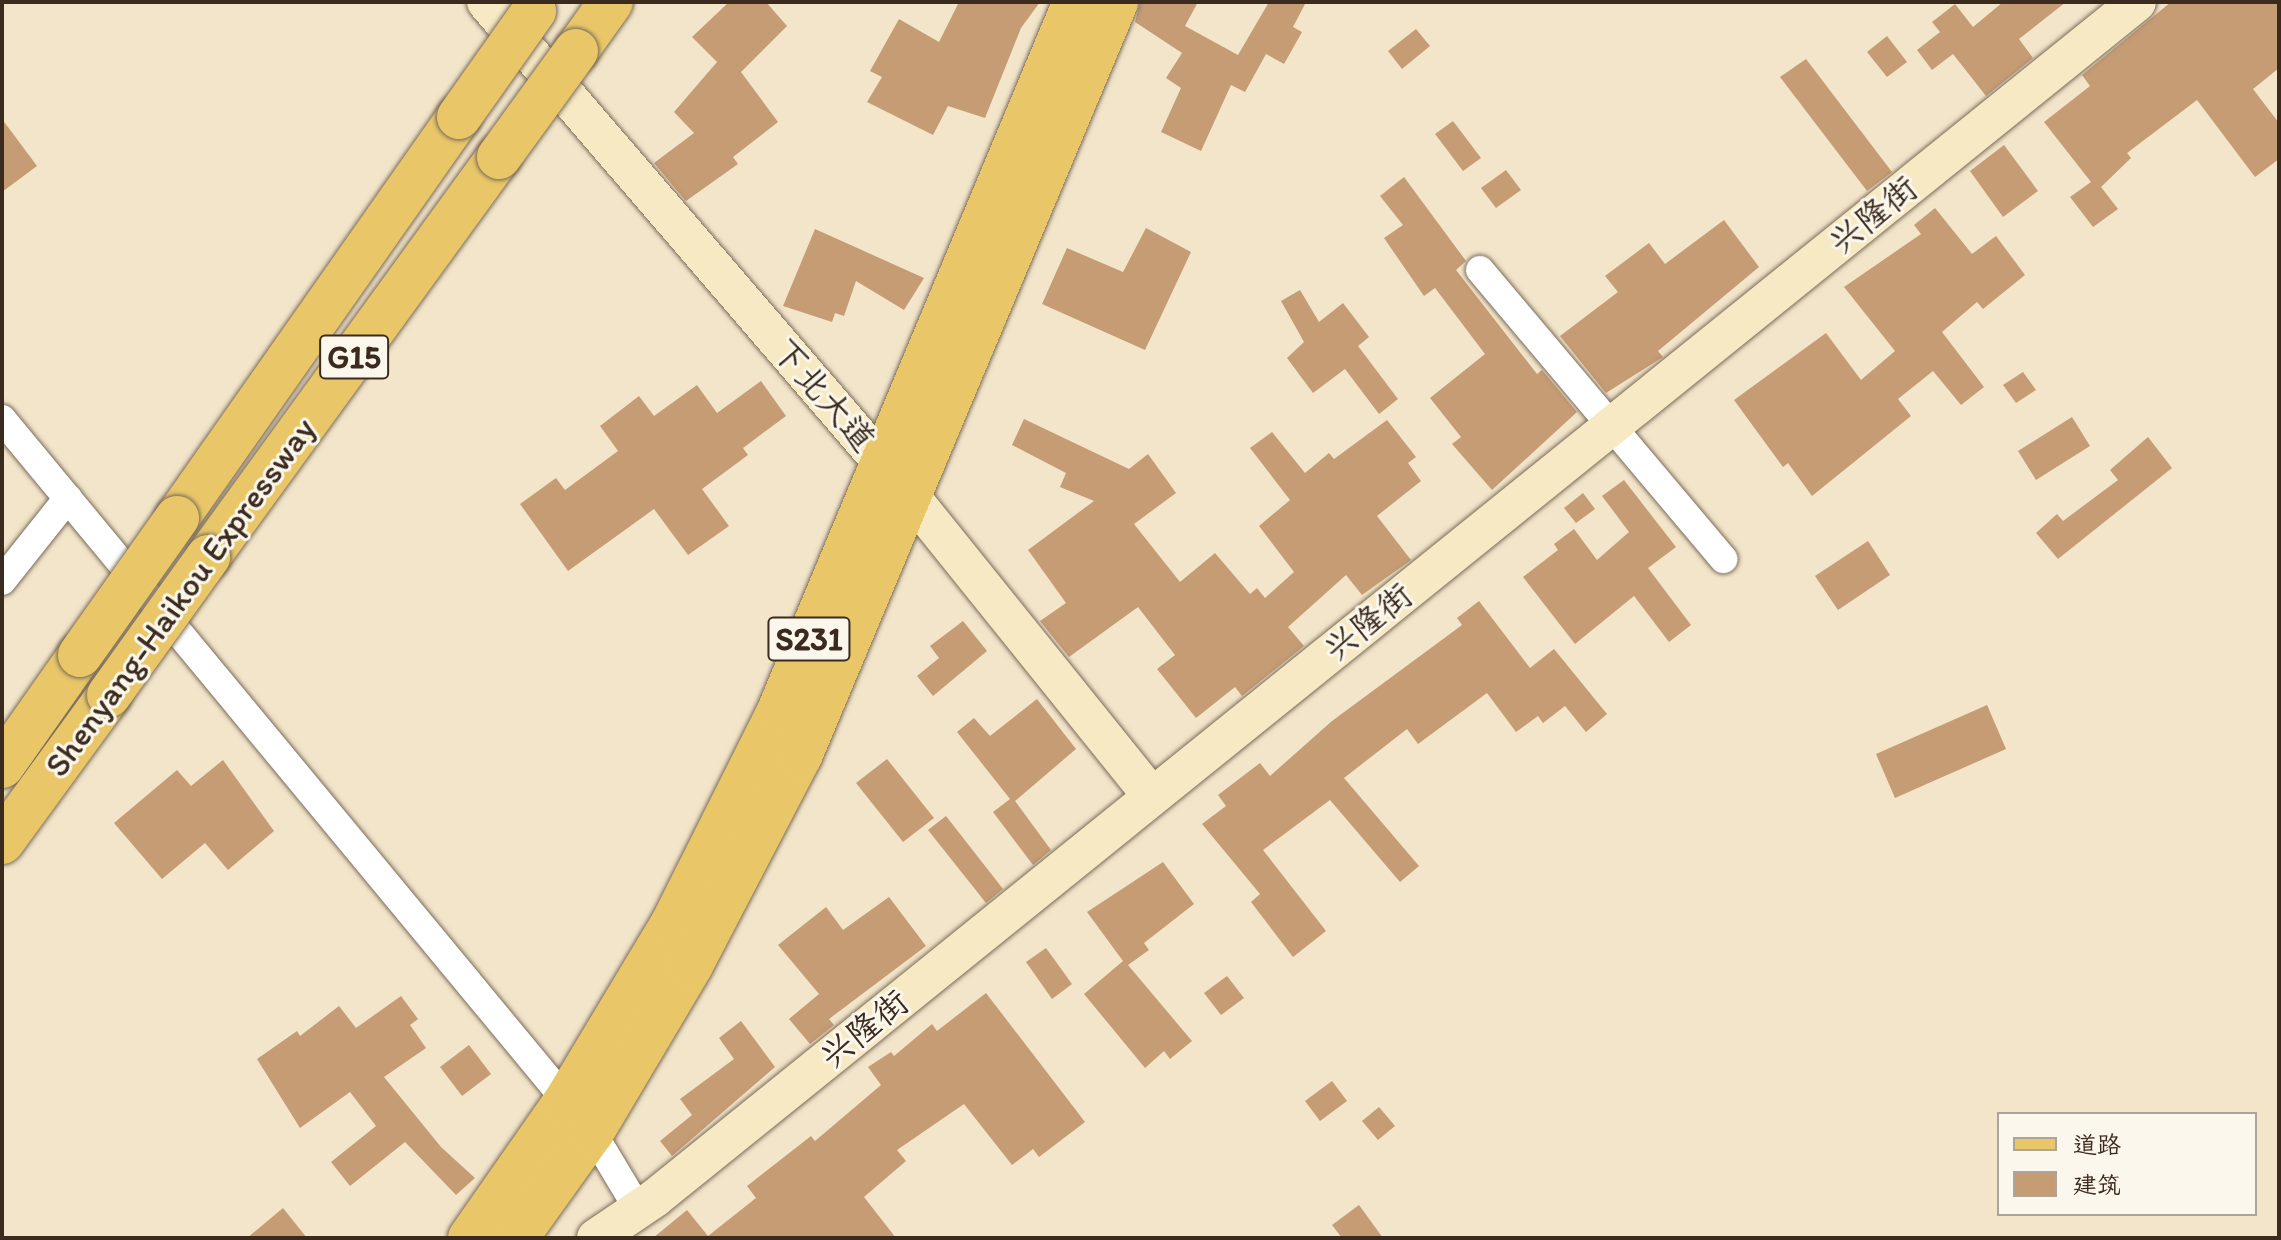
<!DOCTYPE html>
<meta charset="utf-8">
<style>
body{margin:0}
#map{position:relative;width:2281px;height:1240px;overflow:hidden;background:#f2e5ca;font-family:Itim,"LXGW WenKai TC",sans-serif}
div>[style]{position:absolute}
.building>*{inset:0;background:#c69c74}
.roads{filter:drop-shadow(0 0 2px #7b6b5a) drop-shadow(0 0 2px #7b6b5a)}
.street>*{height:28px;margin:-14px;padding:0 14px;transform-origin:14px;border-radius:14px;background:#fff}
.secondary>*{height:38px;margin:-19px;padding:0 19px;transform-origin:19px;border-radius:19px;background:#f6e9c3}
.primary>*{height:44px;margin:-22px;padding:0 22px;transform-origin:22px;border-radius:22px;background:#e9c769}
.highway>*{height:44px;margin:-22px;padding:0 22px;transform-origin:22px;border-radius:22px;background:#e9c769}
.bridges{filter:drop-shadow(0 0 2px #7b6b5a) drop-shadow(0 0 2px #7b6b5a)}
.highway-bridge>*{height:44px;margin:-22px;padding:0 22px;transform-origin:22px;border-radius:22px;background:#e9c769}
span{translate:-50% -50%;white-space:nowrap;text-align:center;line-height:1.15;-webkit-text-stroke:6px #fbf7ec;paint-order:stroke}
.shield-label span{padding:2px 6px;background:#fbf7ec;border:2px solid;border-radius:6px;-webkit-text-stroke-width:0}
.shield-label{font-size:32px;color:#3b2a1e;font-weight:700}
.street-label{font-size:34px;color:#3b2a1e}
.frame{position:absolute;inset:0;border:4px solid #3b2a1e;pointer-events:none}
.legend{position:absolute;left:1997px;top:1112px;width:260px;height:104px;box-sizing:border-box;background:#fbf7ec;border:2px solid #aea59a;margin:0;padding:10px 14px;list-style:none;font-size:24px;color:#3b2a1e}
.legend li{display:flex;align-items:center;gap:16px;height:40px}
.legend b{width:40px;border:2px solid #aea59a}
</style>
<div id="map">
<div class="building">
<i style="clip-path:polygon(729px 2px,766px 2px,787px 26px,741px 72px,778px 122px,733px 157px,738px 164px,686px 201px,654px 163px,694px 133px,674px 112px,717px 62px,692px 37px)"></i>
<i style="clip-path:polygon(959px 2px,1040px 2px,1021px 28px,985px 118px,948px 106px,933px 135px,867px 102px,882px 77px,870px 71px,899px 19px,939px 42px)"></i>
<i style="clip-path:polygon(1140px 2px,1198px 2px,1185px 26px,1238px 55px,1269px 2px,1306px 2px,1293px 27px,1302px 32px,1284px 64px,1266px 54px,1245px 92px,1231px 85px,1201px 151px,1161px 132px,1181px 88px,1166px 78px,1182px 53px,1135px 22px)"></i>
<i style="clip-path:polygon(2003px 2px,2066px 2px,2019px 39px,2033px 58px,1986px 96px,1953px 54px,1932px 70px,1917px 50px,1940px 32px,1932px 22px,1955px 4px,1973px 27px)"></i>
<i style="clip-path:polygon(2171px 2px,2279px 2px,2279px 68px,2253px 89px,2279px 123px,2279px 159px,2255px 177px,2197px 100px,2127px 153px,2131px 158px,2101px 187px,2118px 209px,2093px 227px,2070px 197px,2091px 182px,2044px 122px,2090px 86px,2082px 75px)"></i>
<i style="clip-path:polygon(1416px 29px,1430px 46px,1402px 69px,1388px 51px)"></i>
<i style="clip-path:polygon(1887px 36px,1907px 62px,1887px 77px,1867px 52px)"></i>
<i style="clip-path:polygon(1806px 59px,1892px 172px,1867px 191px,1780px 77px)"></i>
<i style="clip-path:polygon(2px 119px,37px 166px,2px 192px)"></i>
<i style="clip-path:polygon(1453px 121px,1481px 158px,1463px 171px,1435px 134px)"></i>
<i style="clip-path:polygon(2004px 145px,2038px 191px,2003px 217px,1970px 171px)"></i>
<i style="clip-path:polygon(1506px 170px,1521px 190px,1496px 208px,1481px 188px)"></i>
<i style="clip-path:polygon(1404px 177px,1466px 261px,1456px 270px,1537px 374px,1542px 370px,1577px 412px,1492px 490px,1452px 444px,1461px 437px,1430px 398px,1485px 354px,1435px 288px,1424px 296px,1384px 238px,1403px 225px,1380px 196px)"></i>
<i style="clip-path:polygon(1935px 208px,1972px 254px,1996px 236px,2025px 275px,1983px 309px,1977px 302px,1942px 332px,1984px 387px,1961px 405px,1933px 371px,1898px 399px,1911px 416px,1812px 496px,1788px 463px,1783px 467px,1734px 400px,1826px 333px,1861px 380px,1895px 351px,1844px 287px,1921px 234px,1914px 225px)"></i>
<i style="clip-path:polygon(1724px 220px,1759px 267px,1658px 351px,1663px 357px,1606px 393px,1560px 336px,1618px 292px,1605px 276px,1649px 243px,1665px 264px)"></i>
<i style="clip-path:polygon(1146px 228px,1191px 252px,1145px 350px,1042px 304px,1067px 248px,1123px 272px)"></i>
<i style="clip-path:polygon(815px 229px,924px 278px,904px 310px,856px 281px,844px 316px,835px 313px,832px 322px,783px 306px)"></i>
<i style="clip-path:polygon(1300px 290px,1319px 322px,1343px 303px,1369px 337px,1358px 346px,1398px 399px,1379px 414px,1345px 369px,1313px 393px,1287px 358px,1304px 342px,1281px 301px)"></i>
<i style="clip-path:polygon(2023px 372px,2036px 390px,2016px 403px,2003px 385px)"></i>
<i style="clip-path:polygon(761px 381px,786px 416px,743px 448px,748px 455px,702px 489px,729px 526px,688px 555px,654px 509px,568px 571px,520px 504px,556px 478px,565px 490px,618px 451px,600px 426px,639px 396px,654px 416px,697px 385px,717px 413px)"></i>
<i style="clip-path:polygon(2072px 417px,2090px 446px,2036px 480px,2018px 451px)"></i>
<i style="clip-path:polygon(1024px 419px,1129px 469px,1148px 454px,1176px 493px,1134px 524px,1180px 582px,1215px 553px,1250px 594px,1257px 588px,1265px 598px,1294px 572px,1259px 526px,1290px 500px,1250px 448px,1272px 432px,1305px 473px,1329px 453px,1334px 459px,1387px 420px,1416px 457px,1408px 463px,1421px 481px,1377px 516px,1411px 560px,1362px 595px,1346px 575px,1288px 627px,1304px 646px,1242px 696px,1235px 687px,1196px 718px,1157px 669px,1175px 655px,1138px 607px,1069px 657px,1040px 621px,1066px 603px,1028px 550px,1094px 501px,1060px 487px,1066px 473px,1012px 445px)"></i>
<i style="clip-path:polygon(2148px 437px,2172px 468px,2058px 559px,2036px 533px,2057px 514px,2063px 521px,2118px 480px,2110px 470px)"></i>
<i style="clip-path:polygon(1624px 480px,1676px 547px,1648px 568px,1691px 625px,1669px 642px,1634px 596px,1575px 644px,1523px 577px,1558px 550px,1554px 544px,1574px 529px,1597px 560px,1629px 532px,1602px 496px)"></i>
<i style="clip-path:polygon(1583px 493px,1595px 509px,1576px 523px,1564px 508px)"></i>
<i style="clip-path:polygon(1868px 541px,1890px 575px,1838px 610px,1815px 576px)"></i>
<i style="clip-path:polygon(1479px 601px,1530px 668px,1554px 649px,1607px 714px,1586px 732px,1565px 706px,1543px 723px,1538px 716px,1516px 732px,1487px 693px,1418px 744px,1407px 729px,1344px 778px,1419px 866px,1400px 882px,1330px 800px,1263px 850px,1326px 931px,1293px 957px,1251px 902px,1260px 894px,1202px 824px,1226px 806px,1218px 795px,1260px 763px,1270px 776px,1332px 721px,1462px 625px,1457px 618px)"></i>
<i style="clip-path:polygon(963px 621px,987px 651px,933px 696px,917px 676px,939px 658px,930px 646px)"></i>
<i style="clip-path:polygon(1037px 699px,1076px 749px,1015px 801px,1051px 850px,1033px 865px,993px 812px,1010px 799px,957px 732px,974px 718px,990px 736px)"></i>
<i style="clip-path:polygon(1987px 705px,2006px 749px,1895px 798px,1876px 754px)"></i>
<i style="clip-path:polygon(887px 759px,934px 818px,903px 842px,856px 783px)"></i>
<i style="clip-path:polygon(223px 760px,274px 831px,228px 870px,205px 843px,162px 879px,114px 823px,177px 770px,191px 786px)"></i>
<i style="clip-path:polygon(946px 816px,1003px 889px,986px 903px,928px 830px)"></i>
<i style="clip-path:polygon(1163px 862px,1194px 904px,1144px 943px,1149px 950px,1128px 965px,1192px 1041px,1170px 1059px,1164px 1051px,1145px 1068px,1084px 994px,1123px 961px,1087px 912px)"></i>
<i style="clip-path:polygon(889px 897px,926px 946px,829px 1019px,834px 1025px,810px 1044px,789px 1019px,819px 994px,778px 945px,826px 907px,843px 930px)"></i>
<i style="clip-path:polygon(1046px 948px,1072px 984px,1052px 999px,1026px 962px)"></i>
<i style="clip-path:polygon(1227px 976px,1244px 998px,1221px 1015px,1204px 993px)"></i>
<i style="clip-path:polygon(986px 993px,1085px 1122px,1039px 1157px,1033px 1149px,1012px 1165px,964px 1104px,897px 1150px,906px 1161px,864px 1197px,896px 1238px,653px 1238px,687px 1210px,708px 1236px,756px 1198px,747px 1186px,811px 1136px,815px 1141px,881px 1085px,868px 1067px,891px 1052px,894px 1056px,932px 1024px,937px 1031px)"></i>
<i style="clip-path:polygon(401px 996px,418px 1019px,410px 1025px,426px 1048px,384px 1077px,441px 1147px,475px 1178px,456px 1195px,405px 1142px,350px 1186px,331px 1162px,376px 1126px,350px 1092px,300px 1128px,257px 1059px,297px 1031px,300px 1036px,339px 1006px,356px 1028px)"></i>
<i style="clip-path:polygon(741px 1021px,775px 1067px,672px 1156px,660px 1141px,692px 1115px,680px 1099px,734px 1059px,719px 1038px)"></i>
<i style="clip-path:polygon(469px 1045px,491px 1074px,462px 1096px,440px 1067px)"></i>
<i style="clip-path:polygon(1332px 1081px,1347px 1101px,1320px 1121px,1305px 1101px)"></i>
<i style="clip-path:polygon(1379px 1107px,1395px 1126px,1378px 1140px,1362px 1121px)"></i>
<i style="clip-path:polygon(1359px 1205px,1383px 1238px,1342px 1238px,1332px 1225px)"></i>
<i style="clip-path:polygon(283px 1208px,307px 1238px,247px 1238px)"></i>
</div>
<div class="roads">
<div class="street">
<i style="left:1480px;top:270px;width:378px;rotate:49.9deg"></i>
<i style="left:2px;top:419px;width:925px;rotate:50.39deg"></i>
<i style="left:592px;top:1132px;width:90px;rotate:59.1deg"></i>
<i style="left:2px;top:581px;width:106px;rotate:-51.5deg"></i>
</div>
<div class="secondary">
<i style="left:486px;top:2px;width:647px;rotate:49.32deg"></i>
<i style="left:908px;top:493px;width:389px;rotate:51.2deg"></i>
<i style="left:596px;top:1238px;width:71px;rotate:-34.1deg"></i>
<i style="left:655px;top:1198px;width:1904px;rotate:-38.9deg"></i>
</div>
<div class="primary">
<i style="left:470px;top:1238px;width:167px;rotate:-55deg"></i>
<i style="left:566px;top:1101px;width:208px;rotate:-59deg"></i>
<i style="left:673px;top:923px;width:237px;rotate:-63.4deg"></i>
<i style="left:779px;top:711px;width:768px;rotate:-67.34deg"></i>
<i style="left:516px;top:1238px;width:130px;rotate:-54.4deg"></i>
<i style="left:592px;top:1132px;width:194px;rotate:-59.3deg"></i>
<i style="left:691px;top:965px;width:236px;rotate:-62.5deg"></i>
<i style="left:800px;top:756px;width:818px;rotate:-67.26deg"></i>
</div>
<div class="highway">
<i style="left:576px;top:51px;width:60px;rotate:-54.5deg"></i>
<i style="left:177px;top:518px;width:490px;rotate:-54.9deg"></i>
<i style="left:208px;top:557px;width:495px;rotate:-54deg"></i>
<i style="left:2px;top:766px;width:136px;rotate:-54.9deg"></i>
<i style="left:2px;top:842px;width:182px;rotate:-53.9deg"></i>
</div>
</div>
<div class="bridges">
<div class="highway-bridge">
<i style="left:459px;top:117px;width:130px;rotate:-54.7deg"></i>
<i style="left:499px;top:157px;width:131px;rotate:-54deg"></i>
<i style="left:80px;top:655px;width:168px;rotate:-54.7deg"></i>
<i style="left:109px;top:695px;width:170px;rotate:-54.3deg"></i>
</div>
</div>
<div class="shield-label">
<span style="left:354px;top:357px">G15</span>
<span style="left:809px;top:639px">S231</span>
</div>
<div class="street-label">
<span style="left:1873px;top:215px;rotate:-39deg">兴隆街</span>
<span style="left:824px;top:395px;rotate:49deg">下北大道</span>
<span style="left:180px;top:597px;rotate:-54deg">Shenyang-Haikou Expressway</span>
<span style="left:1368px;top:622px;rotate:-39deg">兴隆街</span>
<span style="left:864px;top:1029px;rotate:-39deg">兴隆街</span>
</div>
<div class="frame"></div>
<ul class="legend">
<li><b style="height:10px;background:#e9c769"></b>道路</li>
<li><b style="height:22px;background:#c69c74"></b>建筑</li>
</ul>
</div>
